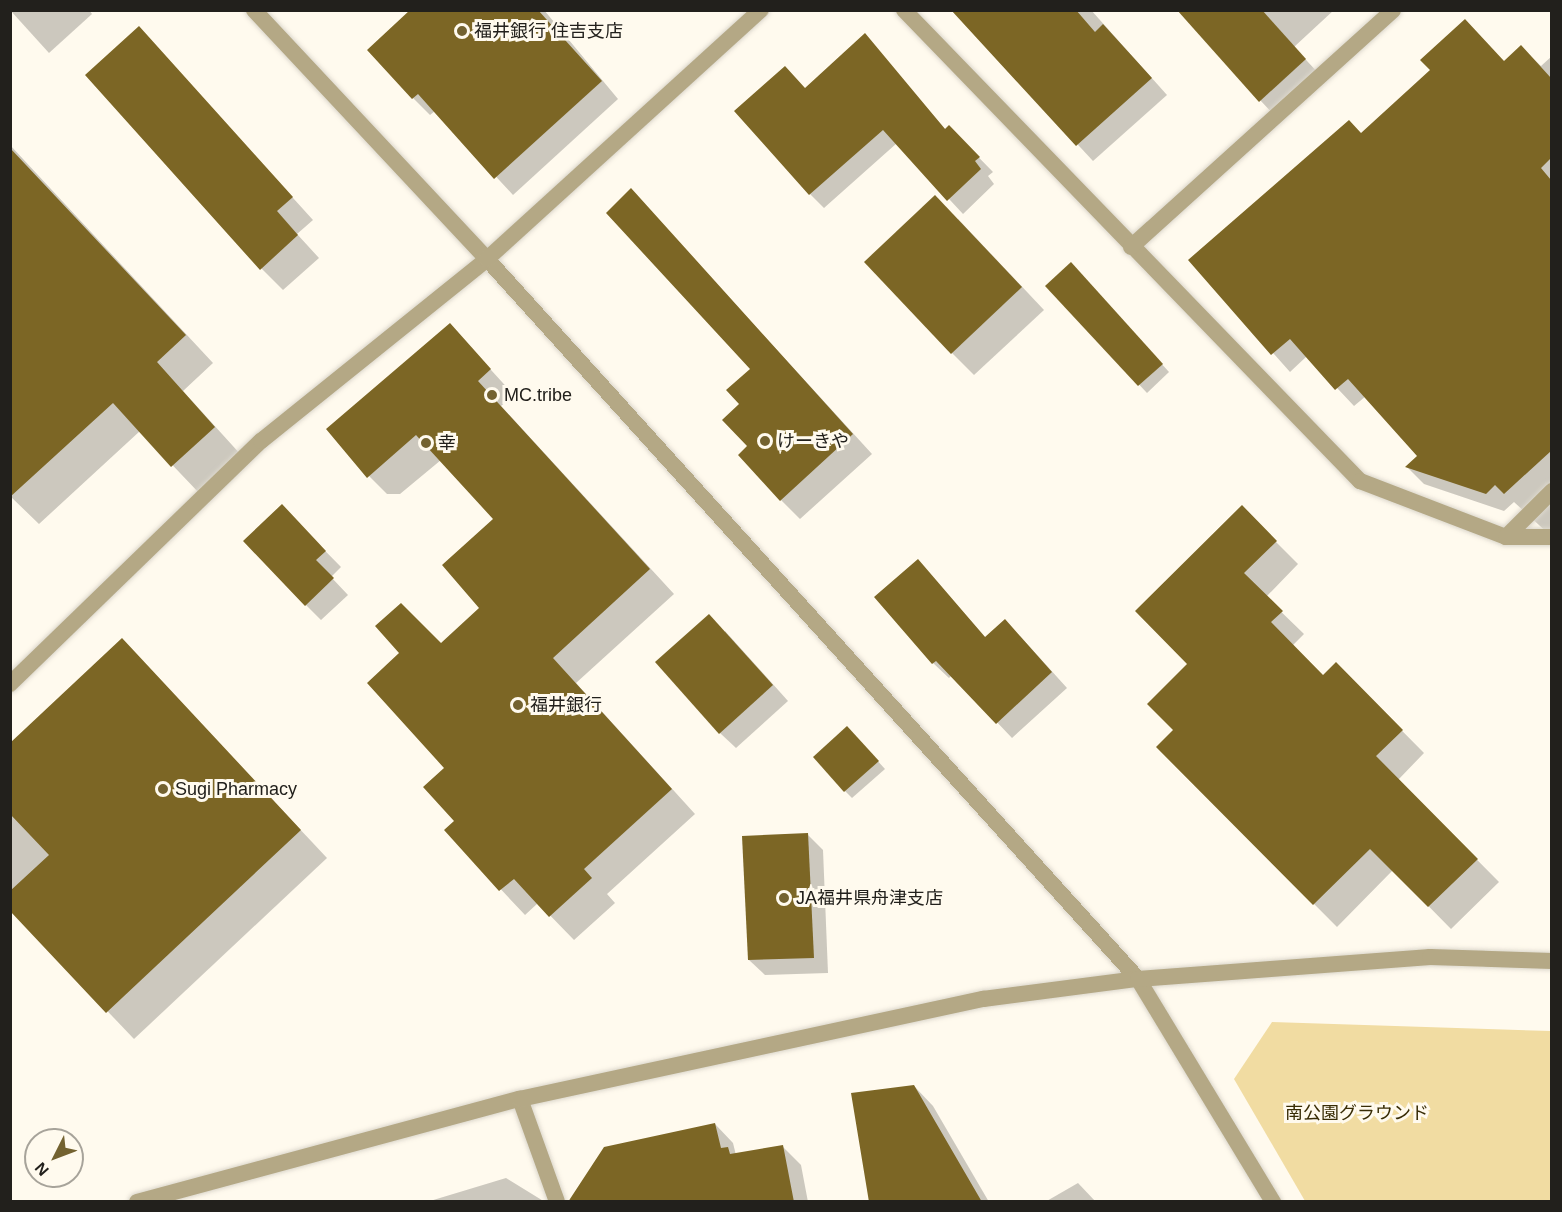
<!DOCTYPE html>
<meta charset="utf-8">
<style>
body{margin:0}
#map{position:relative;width:1562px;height:1212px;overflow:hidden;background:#fffaee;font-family:Helvetica,"Noto Sans JP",sans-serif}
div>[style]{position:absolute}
.green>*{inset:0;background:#f1dca2}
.shadow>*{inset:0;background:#0003}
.building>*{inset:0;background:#7c6625}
.roads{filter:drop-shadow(0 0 2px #dcd7cc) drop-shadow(0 0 2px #dcd7cc)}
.minor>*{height:16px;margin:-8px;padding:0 8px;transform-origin:8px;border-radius:8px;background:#b4a885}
.tertiary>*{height:16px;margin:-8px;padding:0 8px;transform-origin:8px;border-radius:8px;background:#b4a885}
.dots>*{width:16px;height:16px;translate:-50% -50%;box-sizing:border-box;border:3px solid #fffaee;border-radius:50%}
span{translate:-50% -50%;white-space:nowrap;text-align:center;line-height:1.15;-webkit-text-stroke:6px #fffaee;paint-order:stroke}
.poi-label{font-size:18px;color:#22201c}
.left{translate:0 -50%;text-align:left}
.park-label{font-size:18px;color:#382c05}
.frame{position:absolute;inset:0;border:12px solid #22201c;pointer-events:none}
.north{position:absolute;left:24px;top:1128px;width:60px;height:60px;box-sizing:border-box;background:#fffaee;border:2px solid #a7a39a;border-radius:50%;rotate:228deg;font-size:16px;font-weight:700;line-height:24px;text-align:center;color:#22201c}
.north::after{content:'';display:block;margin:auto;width:21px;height:27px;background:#736230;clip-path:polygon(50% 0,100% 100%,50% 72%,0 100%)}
</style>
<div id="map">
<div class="green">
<i style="clip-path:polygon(1272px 1022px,1551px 1031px,1551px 1201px,1305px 1201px,1234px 1079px)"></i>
</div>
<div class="shadow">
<i style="clip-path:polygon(10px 10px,89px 10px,92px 14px,49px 53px)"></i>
<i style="clip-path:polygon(412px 10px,544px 10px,618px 99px,513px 195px,435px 111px,430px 115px,413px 98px)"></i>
<i style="clip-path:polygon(953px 10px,1091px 10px,1167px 95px,1093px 161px)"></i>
<i style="clip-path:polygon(1204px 10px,1334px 10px,1294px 47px,1321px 76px,1276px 117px,1260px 100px)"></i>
<i style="clip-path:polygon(139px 28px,313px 220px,297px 234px,319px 258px,283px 290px,262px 269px)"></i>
<i style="clip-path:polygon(865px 36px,946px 130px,949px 127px,993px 172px,988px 176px,994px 184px,963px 214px,897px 143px,824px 208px,810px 194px,805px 90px)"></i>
<i style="clip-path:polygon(1521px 47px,1541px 66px,1552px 56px,1552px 537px,1514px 502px,1504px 511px,1424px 484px,1407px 467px,1419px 456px,1366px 396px,1354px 406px,1307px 356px,1290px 372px,1190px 260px,1362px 135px,1504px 62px)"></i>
<i style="clip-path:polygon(10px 145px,213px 363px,183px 391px,242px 456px,200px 494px,140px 431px,39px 524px,10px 496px)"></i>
<i style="clip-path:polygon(631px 190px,872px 454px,800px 519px,781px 500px,749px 446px,741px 404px,752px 369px)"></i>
<i style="clip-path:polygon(958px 219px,1044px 310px,974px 375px,952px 353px)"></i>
<i style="clip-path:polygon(1078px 271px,1169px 372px,1147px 393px,1047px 286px)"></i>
<i style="clip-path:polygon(450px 325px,514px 395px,501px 406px,674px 594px,576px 683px,695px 814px,607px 894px,615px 903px,574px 940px,538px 903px,525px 915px,446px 831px,456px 821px,446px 768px,401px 653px,441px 645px,482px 608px,495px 519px,441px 460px,400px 494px,387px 494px,362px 469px)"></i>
<i style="clip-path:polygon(282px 507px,341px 567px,331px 577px,348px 595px,321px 620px,306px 605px)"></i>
<i style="clip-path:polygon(1242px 508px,1298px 564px,1266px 597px,1304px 634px,1292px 646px,1323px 677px,1336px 664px,1424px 753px,1398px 780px,1499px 882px,1451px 929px,1393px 870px,1337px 927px,1158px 747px,1175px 731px,1189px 664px)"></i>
<i style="clip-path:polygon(918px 561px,986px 638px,1020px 636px,1067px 688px,1012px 738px,952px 675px,949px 678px,933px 663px)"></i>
<i style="clip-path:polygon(725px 631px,788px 701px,736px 748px,720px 733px)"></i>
<i style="clip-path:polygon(122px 640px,327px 858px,134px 1039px,10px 909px,10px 745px)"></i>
<i style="clip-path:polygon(855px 736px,885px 769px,852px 798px,845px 791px)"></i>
<i style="clip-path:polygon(808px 835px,823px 850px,828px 973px,765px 975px,749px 960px)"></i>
<i style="clip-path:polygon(914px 1086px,933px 1106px,989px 1202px,870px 1202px)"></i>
<i style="clip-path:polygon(715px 1124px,733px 1143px,736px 1155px,782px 1146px,801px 1165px,808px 1202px,594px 1202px)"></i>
<i style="clip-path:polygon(506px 1178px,545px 1202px,430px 1202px,430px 1201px)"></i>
<i style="clip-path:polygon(1078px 1183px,1096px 1202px,1045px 1202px)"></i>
</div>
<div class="building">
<i style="clip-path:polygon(410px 10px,538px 10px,602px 81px,494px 179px,418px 94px,412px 99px,367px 50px)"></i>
<i style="clip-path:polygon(951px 10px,1076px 10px,1095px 32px,1103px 24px,1152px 78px,1076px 146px)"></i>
<i style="clip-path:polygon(1177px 10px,1262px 10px,1306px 59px,1259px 102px)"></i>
<i style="clip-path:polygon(1465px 19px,1504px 61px,1521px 45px,1551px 78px,1551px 158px,1541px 168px,1551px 180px,1551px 451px,1504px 494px,1495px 485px,1486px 494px,1405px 467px,1417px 456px,1348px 379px,1335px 390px,1290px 339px,1271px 355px,1188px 260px,1349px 120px,1361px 133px,1430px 70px,1420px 60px)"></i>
<i style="clip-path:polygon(139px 26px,293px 197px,277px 211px,298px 235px,260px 270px,85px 75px)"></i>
<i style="clip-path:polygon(865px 33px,945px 129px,949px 125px,980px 157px,975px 161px,981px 169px,947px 201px,883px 130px,809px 195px,734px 111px,785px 66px,805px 88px)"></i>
<i style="clip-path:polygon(10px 148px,186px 335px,157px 362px,215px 427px,171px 467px,113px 403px,10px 497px)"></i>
<i style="clip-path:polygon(631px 188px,853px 434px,780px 501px,738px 455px,747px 446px,722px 420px,739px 404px,726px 390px,750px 369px,606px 213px)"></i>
<i style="clip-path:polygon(935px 195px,1022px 287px,951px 354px,864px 262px)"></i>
<i style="clip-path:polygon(1071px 262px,1163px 364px,1138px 386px,1045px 286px)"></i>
<i style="clip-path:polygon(450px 323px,491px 369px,478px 381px,650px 569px,553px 658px,672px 789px,584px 869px,592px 878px,549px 917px,514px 879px,499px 891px,444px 830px,454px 821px,423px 787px,444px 768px,367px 683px,399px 653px,375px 626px,401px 603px,441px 643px,479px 608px,442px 565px,493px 519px,416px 435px,367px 478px,326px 429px)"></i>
<i style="clip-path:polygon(282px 504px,326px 551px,316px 560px,334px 578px,305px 606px,243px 541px)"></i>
<i style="clip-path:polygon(1242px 505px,1277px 541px,1244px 573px,1283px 611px,1271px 622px,1323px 675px,1336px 662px,1403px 730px,1376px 756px,1478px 859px,1428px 907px,1370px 849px,1313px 905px,1156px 747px,1173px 730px,1147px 704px,1187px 664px,1135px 611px)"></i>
<i style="clip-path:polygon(918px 559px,985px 637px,1005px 619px,1052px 672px,996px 724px,936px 661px,932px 664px,874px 597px)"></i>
<i style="clip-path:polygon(709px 614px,773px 685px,719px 734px,655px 662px)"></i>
<i style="clip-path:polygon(122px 638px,301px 830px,106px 1013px,10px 911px,10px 891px,49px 855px,10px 814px,10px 743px)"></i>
<i style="clip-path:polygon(847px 726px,879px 761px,844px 792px,813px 757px)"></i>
<i style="clip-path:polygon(808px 833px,814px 958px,748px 960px,742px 836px)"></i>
<i style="clip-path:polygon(914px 1085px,957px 1159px,982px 1202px,869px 1202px,851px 1093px)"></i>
<i style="clip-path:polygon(715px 1123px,721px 1148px,728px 1147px,730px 1154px,783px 1145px,794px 1202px,568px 1202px,604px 1147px)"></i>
</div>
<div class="roads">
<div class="minor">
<i style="left:904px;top:10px;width:656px;rotate:45.93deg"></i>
<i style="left:1360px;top:481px;width:156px;rotate:21deg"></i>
<i style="left:1506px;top:537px;width:46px"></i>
<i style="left:1131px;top:247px;width:353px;rotate:-42.1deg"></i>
<i style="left:1506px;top:537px;width:65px;rotate:-45deg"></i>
<i style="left:10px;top:684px;width:349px;rotate:-44.1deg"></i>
<i style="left:261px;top:441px;width:290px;rotate:-38.8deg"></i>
<i style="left:520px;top:1099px;width:109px;rotate:70.2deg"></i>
</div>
<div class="tertiary">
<i style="left:254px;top:10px;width:341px;rotate:46.9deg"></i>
<i style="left:487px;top:259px;width:971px;rotate:47.88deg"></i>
<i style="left:1138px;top:979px;width:261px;rotate:58.8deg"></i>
<i style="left:487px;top:259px;width:370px;rotate:-42.3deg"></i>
<i style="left:137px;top:1202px;width:397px;rotate:-15.1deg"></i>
<i style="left:520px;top:1099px;width:474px;rotate:-12.2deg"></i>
<i style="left:983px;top:999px;width:156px;rotate:-7.4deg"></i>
<i style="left:1138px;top:979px;width:293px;rotate:-4.3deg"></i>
<i style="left:1430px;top:957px;width:122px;rotate:1.9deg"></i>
</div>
</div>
<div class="dots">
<i style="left:462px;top:31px;background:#736230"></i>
<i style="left:492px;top:395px;background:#736230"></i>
<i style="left:765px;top:441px;background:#736230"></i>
<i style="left:426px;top:443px;background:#736230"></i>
<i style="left:518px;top:705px;background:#736230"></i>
<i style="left:163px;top:789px;background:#736230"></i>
<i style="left:784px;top:898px;background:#736230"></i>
</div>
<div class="poi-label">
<span class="left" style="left:474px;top:31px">福井銀行 住吉支店</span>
<span class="left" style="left:504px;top:395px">MC.tribe</span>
<span class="left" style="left:777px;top:441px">けーきや</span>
<span class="left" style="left:438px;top:443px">幸</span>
<span class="left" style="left:530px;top:705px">福井銀行</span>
<span class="left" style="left:175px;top:789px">Sugi Pharmacy</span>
<span class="left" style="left:796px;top:898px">JA福井県舟津支店</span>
</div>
<div class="park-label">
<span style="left:1357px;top:1113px">南公園グラウンド</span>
</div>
<div class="frame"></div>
<div class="north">N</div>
</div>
